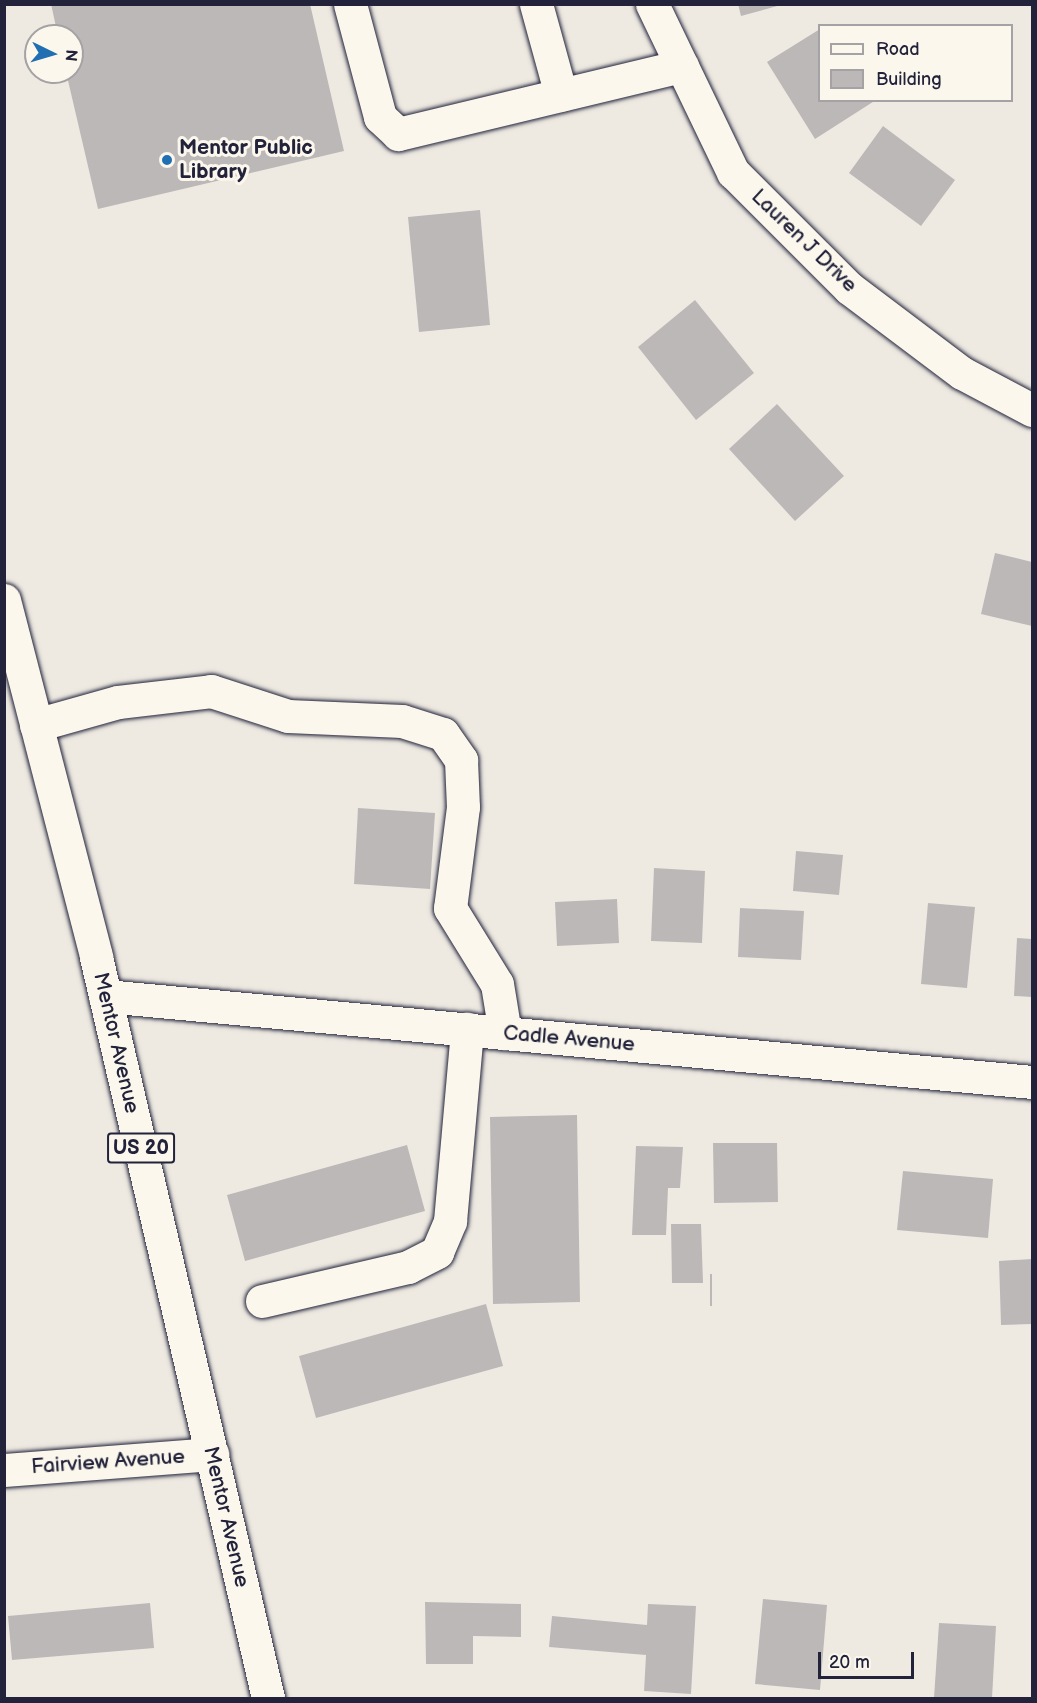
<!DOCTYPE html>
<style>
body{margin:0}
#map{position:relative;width:1037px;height:1703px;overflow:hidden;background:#eeeae2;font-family:"Balsamiq Sans",sans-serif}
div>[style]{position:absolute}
.building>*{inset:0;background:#bcb8b8}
.roads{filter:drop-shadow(0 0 2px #22223b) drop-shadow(0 0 2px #22223b)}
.minor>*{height:33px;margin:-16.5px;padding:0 16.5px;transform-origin:16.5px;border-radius:16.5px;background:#fbf7ec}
.major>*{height:33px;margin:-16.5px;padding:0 16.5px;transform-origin:16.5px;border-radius:16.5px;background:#fbf7ec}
.dots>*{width:16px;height:16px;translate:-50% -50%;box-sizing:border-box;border:3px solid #fbf7ec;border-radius:50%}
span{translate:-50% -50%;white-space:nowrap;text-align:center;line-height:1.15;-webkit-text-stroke:6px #fbf7ec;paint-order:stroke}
.shield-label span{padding:2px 4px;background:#fbf7ec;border:2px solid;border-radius:4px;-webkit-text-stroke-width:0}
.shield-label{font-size:20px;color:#22223b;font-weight:700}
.poi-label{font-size:21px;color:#22223b;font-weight:700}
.left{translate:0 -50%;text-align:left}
.street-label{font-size:21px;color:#22223b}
.frame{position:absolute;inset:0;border:6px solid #22223b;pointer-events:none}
.legend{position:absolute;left:818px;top:24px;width:195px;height:78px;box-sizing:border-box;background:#fbf7ec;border:2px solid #a4a2a5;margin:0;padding:8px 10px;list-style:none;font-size:18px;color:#22223b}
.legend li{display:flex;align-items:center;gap:12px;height:30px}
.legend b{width:30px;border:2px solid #a4a2a5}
.north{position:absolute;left:24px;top:24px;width:60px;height:60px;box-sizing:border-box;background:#fbf7ec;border:2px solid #a4a2a5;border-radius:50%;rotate:95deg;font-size:16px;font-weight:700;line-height:24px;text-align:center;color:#22223b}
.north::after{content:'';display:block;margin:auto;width:21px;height:27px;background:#1f6fb2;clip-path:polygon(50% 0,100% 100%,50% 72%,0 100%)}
.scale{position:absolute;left:818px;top:1652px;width:96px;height:27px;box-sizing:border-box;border:3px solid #22223b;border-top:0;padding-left:8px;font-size:18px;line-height:21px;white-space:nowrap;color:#22223b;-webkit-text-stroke:4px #fbf7ec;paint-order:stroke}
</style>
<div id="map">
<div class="building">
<i style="clip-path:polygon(51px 4px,310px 4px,344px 151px,98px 209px,66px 72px,72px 72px,72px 36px,58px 36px)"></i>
<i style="clip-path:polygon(738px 4px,781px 4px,781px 5px,741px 16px)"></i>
<i style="clip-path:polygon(820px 29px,820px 100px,876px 100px,815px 139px,767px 62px)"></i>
<i style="clip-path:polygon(883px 126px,955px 180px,921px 226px,849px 173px)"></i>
<i style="clip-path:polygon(480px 210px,490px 325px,419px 332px,408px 217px)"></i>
<i style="clip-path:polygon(695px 300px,754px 373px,696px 420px,638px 347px)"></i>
<i style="clip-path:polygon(777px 404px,844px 476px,795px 521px,729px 449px)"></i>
<i style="clip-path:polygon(995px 553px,1032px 562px,1032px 626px,981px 614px)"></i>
<i style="clip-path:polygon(358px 808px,435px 813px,430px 889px,354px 884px)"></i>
<i style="clip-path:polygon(796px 851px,843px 855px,839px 895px,793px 891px)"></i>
<i style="clip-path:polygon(654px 868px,705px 871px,702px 943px,651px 941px)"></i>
<i style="clip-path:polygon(617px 899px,619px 943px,557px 946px,555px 902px)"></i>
<i style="clip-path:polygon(928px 903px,975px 907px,967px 988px,921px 984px)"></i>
<i style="clip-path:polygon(740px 908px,804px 911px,801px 960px,738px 957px)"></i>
<i style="clip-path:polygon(1017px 938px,1032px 939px,1032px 997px,1014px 996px)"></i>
<i style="clip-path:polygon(577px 1115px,580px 1302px,493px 1304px,490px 1117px)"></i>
<i style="clip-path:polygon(713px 1143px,777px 1143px,778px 1202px,714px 1203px)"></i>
<i style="clip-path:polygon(407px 1145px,425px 1211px,245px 1261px,227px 1195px)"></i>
<i style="clip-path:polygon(636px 1146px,683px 1147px,680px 1188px,668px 1188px,666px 1235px,632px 1235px)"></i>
<i style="clip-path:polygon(903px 1171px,993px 1179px,988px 1238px,897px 1230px)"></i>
<i style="clip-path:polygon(671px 1224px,701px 1224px,703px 1283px,672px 1283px)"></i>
<i style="clip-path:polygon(1032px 1259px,1032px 1324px,1001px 1325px,999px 1261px)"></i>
<i style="clip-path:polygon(710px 1274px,712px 1274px,712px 1306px,710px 1306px)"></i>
<i style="clip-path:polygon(486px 1304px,503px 1366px,316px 1418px,299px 1356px)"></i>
<i style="clip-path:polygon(763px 1599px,827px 1605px,820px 1690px,755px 1684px)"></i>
<i style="clip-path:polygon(425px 1602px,521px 1604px,521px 1637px,473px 1636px,473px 1664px,426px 1664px)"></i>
<i style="clip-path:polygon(150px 1603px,154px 1648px,12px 1660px,8px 1616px)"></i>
<i style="clip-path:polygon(648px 1604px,696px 1606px,691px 1694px,644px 1691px,646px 1655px,549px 1647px,552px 1616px,647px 1625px)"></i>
<i style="clip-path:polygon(939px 1623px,996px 1626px,992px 1698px,934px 1698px)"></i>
</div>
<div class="roads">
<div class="minor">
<i style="left:350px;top:4px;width:117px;rotate:75.1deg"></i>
<i style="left:380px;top:117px;width:25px;rotate:43deg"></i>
<i style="left:398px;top:134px;width:292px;rotate:-13.5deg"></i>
<i style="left:536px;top:4px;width:94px;rotate:74.6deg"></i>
<i style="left:652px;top:4px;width:187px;rotate:64.3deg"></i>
<i style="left:733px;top:172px;width:164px;rotate:45deg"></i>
<i style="left:849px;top:288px;width:141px;rotate:37deg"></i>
<i style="left:962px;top:373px;width:79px;rotate:27.9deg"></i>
<i style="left:36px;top:725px;width:85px;rotate:-15.7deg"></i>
<i style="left:118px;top:702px;width:94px;rotate:-6.7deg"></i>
<i style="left:211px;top:691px;width:81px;rotate:18deg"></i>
<i style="left:288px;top:716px;width:114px;rotate:2.5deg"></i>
<i style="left:402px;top:721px;width:43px;rotate:17.6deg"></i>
<i style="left:443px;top:734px;width:32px;rotate:55deg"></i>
<i style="left:461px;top:760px;width:47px;rotate:87.6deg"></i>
<i style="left:463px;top:807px;width:102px;rotate:97.3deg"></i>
<i style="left:450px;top:908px;width:89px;rotate:58.3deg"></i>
<i style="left:497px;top:984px;width:50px;rotate:80.7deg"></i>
<i style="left:105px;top:996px;width:931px;rotate:5.3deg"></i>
<i style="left:262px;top:1301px;width:150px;rotate:-13.1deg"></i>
<i style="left:408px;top:1267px;width:33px;rotate:-27deg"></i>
<i style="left:437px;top:1252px;width:34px;rotate:-67deg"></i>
<i style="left:450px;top:1221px;width:193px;rotate:-84.9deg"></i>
<i style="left:4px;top:1470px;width:209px;rotate:-4.4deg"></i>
</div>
<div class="major">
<i style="left:4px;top:600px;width:369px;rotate:75.5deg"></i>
<i style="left:96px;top:957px;width:761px;rotate:76.93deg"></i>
</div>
</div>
<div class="dots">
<i style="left:167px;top:160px;background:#1f6fb2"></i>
</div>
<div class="shield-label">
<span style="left:141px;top:1148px">US 20</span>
</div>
<div class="poi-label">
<span class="left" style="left:179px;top:160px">Mentor Public<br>Library</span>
</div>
<div class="street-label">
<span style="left:804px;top:241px;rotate:44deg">Lauren J Drive</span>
<span style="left:569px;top:1039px;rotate:5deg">Cadle Avenue</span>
<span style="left:116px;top:1043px;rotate:77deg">Mentor Avenue</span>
<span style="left:108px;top:1462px;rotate:-4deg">Fairview Avenue</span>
<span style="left:226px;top:1517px;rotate:77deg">Mentor Avenue</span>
</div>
<div class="frame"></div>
<ul class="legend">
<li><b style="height:8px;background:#fbf7ec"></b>Road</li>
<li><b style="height:16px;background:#bcb8b8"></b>Building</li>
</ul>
<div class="north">N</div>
<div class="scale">20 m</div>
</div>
